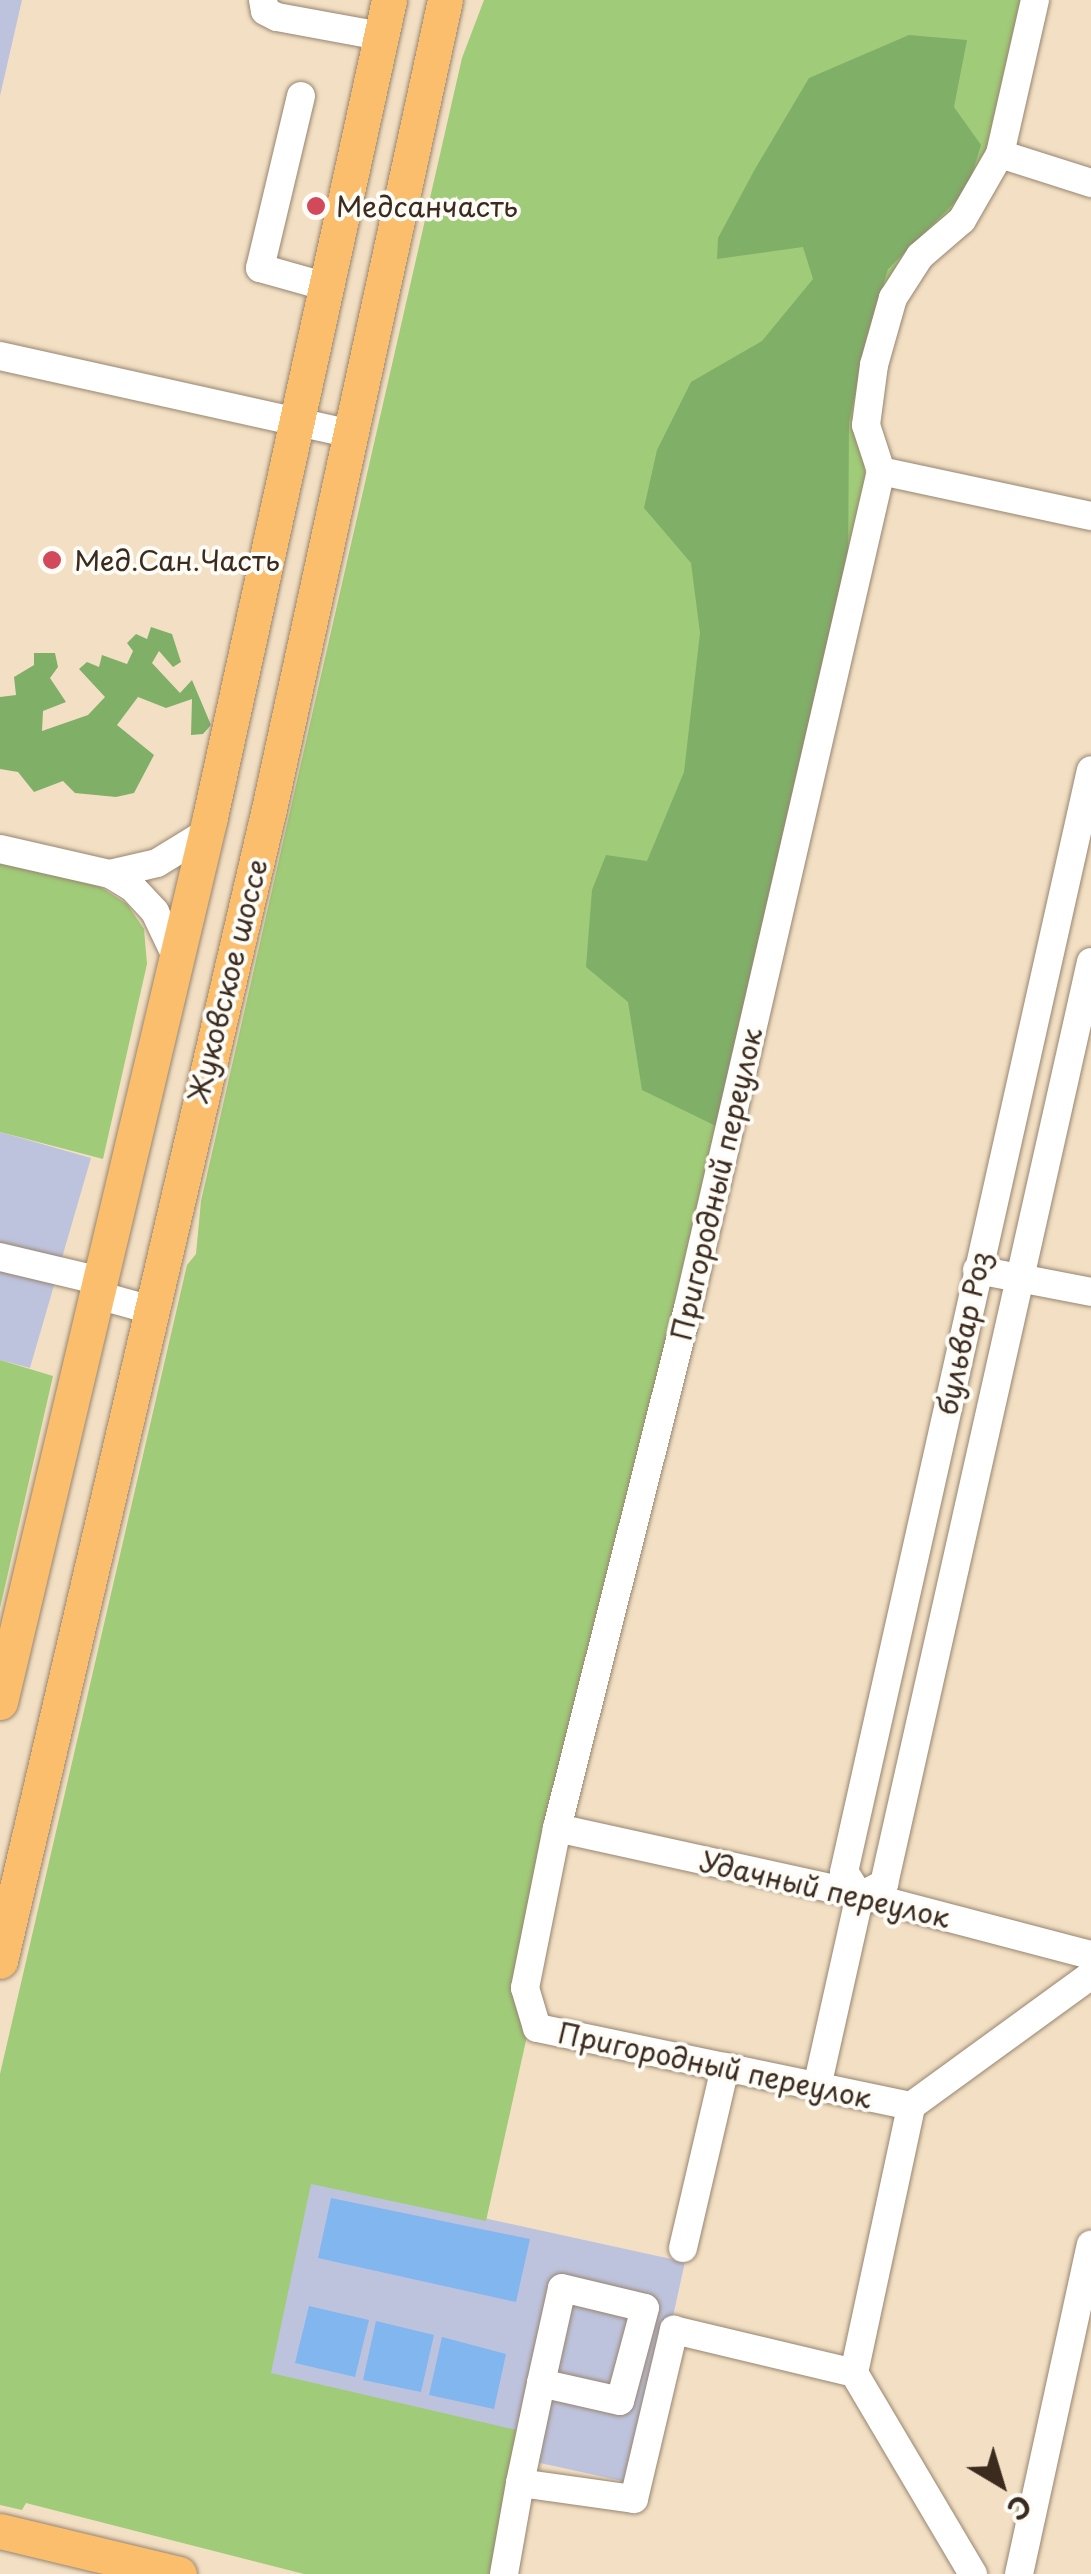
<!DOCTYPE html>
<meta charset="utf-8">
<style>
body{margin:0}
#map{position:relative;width:1091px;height:2574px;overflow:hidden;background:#f3e0c4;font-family:"Playpen Sans",sans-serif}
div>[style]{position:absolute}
.industrial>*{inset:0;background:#bec3dd}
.green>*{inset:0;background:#a0cb78}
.forest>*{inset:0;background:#80af68}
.water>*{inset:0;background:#81b6ef}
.roads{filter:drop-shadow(0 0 2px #978571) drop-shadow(0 0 2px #978571)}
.minor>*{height:28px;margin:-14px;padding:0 14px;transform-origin:14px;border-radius:14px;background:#fff}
.major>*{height:35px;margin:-17.5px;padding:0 17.5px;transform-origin:17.5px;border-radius:17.5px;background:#fabe6d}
.dots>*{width:28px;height:28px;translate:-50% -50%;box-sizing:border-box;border:5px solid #fdfcf7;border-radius:50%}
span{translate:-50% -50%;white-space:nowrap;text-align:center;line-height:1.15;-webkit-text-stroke:8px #fdfcf7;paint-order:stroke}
.poi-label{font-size:28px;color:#3b2a1e}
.left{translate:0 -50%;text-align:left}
.street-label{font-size:28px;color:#3b2a1e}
.north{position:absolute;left:951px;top:2434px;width:100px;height:100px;-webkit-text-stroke:8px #fdfcf7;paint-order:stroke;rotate:142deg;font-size:28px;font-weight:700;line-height:40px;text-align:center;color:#3b2a1e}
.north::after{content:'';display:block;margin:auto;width:35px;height:45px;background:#3b2a1e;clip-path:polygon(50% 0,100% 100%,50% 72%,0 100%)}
</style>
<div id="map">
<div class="industrial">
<i style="clip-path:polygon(0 0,22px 0,0 96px)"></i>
<i style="clip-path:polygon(0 1132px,91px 1158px,30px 1368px,0 1360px)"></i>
<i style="clip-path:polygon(310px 2180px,685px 2262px,636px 2484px,261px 2402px)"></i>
</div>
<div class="green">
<i style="clip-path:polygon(484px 0,1028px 0,993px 153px,950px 223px,896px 267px,887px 289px,860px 433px,869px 502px,563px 1802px,529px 2027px,486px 2221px,311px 2184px,271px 2373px,525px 2432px,494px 2574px,304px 2574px,26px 2503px,22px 2510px,0 2505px,0 2074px,187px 1265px,196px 1254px,201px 1201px,462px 58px)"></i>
<i style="clip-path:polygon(0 860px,99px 886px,127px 904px,144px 929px,147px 964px,103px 1159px,0 1132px)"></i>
<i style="clip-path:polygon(0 1360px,53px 1376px,0 1608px)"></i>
</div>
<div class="forest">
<i style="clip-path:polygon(909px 35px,967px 40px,954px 107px,981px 145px,967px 190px,888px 269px,866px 341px,849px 423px,848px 577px,718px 1127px,642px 1090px,628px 1002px,586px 967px,592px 890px,606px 855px,647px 861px,684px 772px,700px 633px,691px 563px,644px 508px,657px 450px,691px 382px,762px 341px,813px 279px,803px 247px,717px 259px,718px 238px,755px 169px,809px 78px)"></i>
<i style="clip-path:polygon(151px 627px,172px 634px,181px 662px,173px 667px,159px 651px,152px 663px,180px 693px,192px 680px,211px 725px,203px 734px,191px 735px,192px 699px,166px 708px,138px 697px,117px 725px,154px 755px,134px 793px,116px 797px,75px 793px,63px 781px,34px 792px,18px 772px,0 769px,0 697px,16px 695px,14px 677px,34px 665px,34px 653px,55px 653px,58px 667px,50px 678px,66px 702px,43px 711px,42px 731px,88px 715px,105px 697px,79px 669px,87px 662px,99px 667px,102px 655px,127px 664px,133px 651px,127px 643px,136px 634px,147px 639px)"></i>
</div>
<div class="water">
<i style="clip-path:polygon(331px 2198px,530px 2239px,516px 2302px,318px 2258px)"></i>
<i style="clip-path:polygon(309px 2306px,369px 2320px,355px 2377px,295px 2363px)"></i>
<i style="clip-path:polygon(376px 2321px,434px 2335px,421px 2392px,363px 2380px)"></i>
<i style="clip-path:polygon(442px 2337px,506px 2354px,494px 2409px,429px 2395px)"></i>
</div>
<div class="roads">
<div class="minor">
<i style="left:263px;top:0;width:11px;rotate:80deg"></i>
<i style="left:265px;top:11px;width:13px;rotate:27deg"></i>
<i style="left:277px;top:17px;width:106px;rotate:10.4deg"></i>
<i style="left:301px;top:96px;width:177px;rotate:103.4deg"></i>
<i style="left:260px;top:268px;width:66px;rotate:15.7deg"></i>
<i style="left:1000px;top:154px;width:96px;rotate:17.7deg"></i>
<i style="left:0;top:356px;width:355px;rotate:12.5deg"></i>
<i style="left:881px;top:471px;width:215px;rotate:12.1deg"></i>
<i style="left:0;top:849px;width:113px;rotate:12.8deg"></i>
<i style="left:110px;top:874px;width:26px;rotate:31deg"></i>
<i style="left:132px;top:887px;width:34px;rotate:47deg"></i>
<i style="left:155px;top:912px;width:49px;rotate:64.5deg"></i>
<i style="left:110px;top:874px;width:48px;rotate:-13.2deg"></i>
<i style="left:157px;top:863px;width:57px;rotate:-31.5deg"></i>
<i style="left:0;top:1257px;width:100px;rotate:13.3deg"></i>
<i style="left:977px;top:1270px;width:116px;rotate:10.9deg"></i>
<i style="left:94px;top:1294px;width:56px;rotate:15.5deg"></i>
<i style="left:557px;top:1828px;width:312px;rotate:12.4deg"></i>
<i style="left:862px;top:1895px;width:237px;rotate:14.7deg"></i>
<i style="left:858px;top:1894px;width:26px;rotate:-122deg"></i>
<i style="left:844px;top:1872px;width:1129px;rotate:-77.37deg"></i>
<i style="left:862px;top:1895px;width:25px;rotate:-27deg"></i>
<i style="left:884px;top:1884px;width:945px;rotate:-77.35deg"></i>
<i style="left:817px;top:2087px;width:197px;rotate:-77.4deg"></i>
<i style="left:911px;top:2106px;width:382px;rotate:-168.2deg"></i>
<i style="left:537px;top:2028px;width:42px;rotate:-106.7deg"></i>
<i style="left:525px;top:1988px;width:163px;rotate:-78.7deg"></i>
<i style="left:557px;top:1828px;width:536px;rotate:-75.86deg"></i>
<i style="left:688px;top:1308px;width:859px;rotate:-77.02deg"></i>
<i style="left:881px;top:471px;width:48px;rotate:-108.1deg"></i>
<i style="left:866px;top:425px;width:61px;rotate:-82.4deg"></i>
<i style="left:874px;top:365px;width:70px;rotate:-74.2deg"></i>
<i style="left:893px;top:298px;width:50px;rotate:-57.3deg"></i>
<i style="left:920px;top:256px;width:55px;rotate:-40.6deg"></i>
<i style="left:962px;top:220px;width:76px;rotate:-60.1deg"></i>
<i style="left:1000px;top:154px;width:158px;rotate:-77.2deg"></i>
<i style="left:683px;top:2248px;width:186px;rotate:-76.9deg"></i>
<i style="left:520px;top:2483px;width:115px;rotate:8deg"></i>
<i style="left:634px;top:2499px;width:174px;rotate:-76.7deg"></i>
<i style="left:674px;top:2330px;width:185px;rotate:13.4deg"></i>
<i style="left:504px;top:2574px;width:92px;rotate:-80deg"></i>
<i style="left:520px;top:2483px;width:102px;rotate:-78.1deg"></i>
<i style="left:541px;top:2383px;width:97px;rotate:-77.5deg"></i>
<i style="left:562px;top:2288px;width:85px;rotate:13.5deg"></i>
<i style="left:645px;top:2308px;width:96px;rotate:105deg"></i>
<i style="left:620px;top:2401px;width:81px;rotate:-167.2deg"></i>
<i style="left:973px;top:2574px;width:234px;rotate:-120.6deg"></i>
<i style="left:854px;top:2373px;width:273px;rotate:-77.9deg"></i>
<i style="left:911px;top:2106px;width:223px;rotate:-36deg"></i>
<i style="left:1019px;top:2574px;width:337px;rotate:-77.7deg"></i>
</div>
<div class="major">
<i style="left:0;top:1702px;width:910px;rotate:-76.65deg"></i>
<i style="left:210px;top:817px;width:836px;rotate:-77.64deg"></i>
<i style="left:0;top:1961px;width:1183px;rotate:-76.86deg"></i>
<i style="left:269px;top:809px;width:828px;rotate:-77.73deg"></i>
<i style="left:0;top:2531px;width:184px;rotate:13.5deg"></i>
</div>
</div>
<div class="dots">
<i style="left:316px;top:206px;background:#d1495b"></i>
<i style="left:52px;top:560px;background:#d1495b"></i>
</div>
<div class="poi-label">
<span class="left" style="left:336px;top:206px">Медсанчасть</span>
<span class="left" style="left:74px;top:560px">Мед.Сан.Часть</span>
</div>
<div class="street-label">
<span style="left:227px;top:981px;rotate:-76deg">Жуковское шоссе</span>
<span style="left:716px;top:1184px;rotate:-77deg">Пригородный переулок</span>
<span style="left:963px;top:1333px;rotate:-78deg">бульвар Роз</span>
<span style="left:825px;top:1889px;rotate:13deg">Удачный переулок</span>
<span style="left:715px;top:2065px;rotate:12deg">Пригородный переулок</span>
</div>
<div class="north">С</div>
</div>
